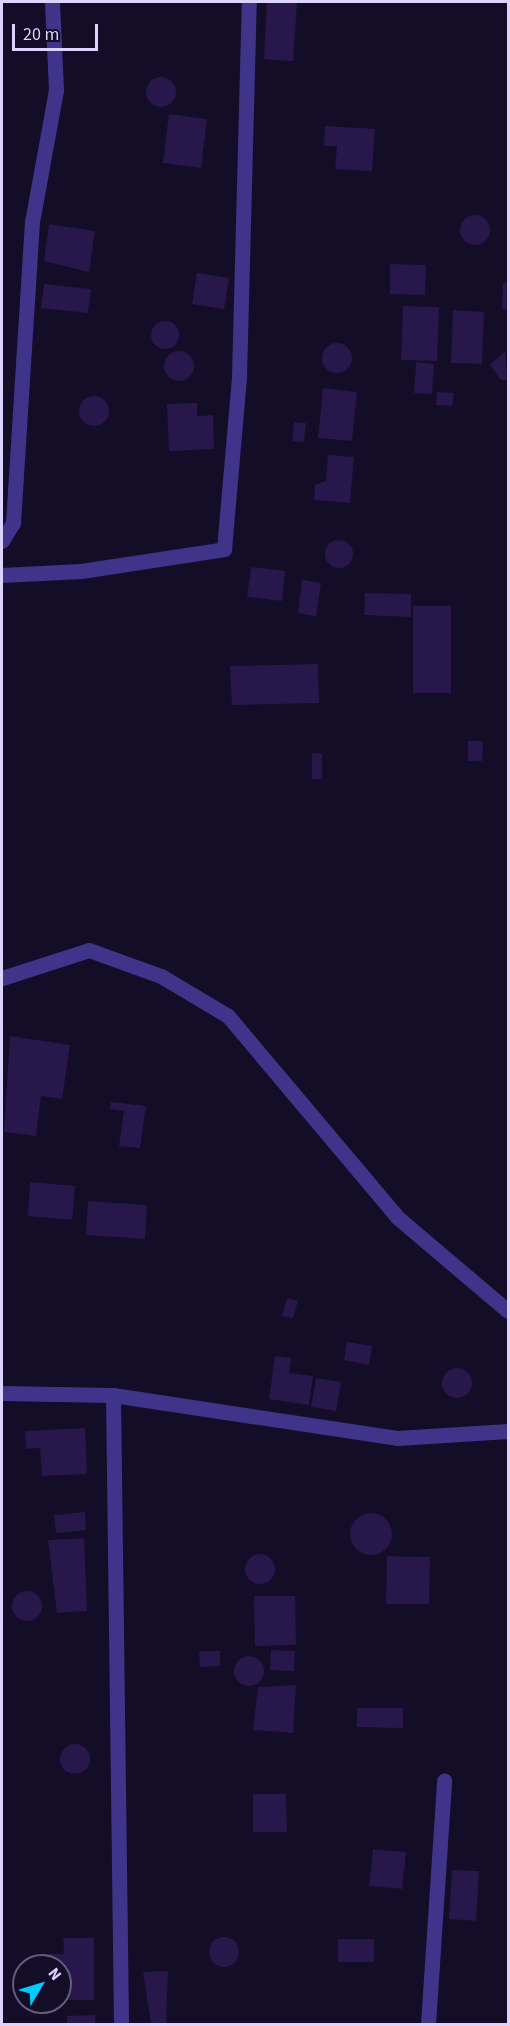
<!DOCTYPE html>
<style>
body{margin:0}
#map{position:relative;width:510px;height:2026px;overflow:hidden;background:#140d27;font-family:"Source Sans 3",sans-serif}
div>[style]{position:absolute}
.building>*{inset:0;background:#27174a}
.round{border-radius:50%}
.minor>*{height:15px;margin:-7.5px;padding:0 7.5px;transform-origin:7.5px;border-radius:7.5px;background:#40348a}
span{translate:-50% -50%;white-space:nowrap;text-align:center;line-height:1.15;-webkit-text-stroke:6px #140d27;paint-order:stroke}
.frame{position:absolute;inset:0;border:3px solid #ddd3ff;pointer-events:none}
.north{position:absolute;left:12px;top:1954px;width:60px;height:60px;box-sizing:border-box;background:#140d27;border:2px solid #645c7d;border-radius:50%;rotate:52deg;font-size:16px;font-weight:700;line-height:24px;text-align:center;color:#ddd3ff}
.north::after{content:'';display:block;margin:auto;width:21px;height:27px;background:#00cbfe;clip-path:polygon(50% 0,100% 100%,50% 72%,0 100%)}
.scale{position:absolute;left:12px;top:24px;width:86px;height:27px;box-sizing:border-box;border:3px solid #ddd3ff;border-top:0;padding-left:8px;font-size:18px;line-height:21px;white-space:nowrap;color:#ddd3ff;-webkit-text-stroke:4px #140d27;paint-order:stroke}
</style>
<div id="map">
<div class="building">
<i style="clip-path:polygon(267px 2px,297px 2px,293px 61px,264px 59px)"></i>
<i class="round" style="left:146px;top:77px;width:30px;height:30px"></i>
<i style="clip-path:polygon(169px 114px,207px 119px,201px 168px,163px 163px)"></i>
<i style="clip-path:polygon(325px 126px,375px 129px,372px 171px,335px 169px,337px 146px,324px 146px)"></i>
<i class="round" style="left:460px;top:215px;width:30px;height:30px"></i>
<i style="clip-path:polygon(49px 224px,95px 231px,89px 272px,44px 261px)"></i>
<i style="clip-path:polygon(390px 264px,426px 265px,425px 295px,390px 294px)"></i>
<i style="clip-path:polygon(197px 273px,229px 278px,224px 309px,192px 304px)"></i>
<i style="clip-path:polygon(503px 283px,508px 283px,508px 310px,502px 309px)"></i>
<i style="clip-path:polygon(44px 284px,91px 289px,88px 313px,41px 308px)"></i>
<i style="clip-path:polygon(403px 306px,439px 307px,437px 361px,401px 360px)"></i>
<i style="clip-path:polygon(453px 310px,484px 312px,482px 364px,451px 363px)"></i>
<i class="round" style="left:151px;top:321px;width:28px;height:28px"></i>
<i class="round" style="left:322px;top:343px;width:30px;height:30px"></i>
<i style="clip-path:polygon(505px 351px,508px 380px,501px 380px,490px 365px)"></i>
<i class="round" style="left:164px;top:351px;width:30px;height:30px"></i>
<i style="clip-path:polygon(416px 362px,434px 364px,432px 394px,414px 393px)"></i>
<i style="clip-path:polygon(323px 388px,357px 392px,352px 441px,318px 438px)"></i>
<i style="clip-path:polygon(437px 392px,454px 393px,452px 406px,436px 405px)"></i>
<i class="round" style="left:79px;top:396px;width:30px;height:30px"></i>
<i style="clip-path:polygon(197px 403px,197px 416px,213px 415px,214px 449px,169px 451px,167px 404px)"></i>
<i style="clip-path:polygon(294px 422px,306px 423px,304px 442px,292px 441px)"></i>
<i style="clip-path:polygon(328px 455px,354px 457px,350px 503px,314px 500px,315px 485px,326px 481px)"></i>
<i class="round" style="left:325px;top:540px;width:28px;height:28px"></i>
<i style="clip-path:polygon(251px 567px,285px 571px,282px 601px,247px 597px)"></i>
<i style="clip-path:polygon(302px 580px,321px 583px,316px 616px,298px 613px)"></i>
<i style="clip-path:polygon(365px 593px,411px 594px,411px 617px,364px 615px)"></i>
<i style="clip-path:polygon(413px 606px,451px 606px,451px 693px,413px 693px)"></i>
<i style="clip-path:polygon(318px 664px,319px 703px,232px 705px,230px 666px)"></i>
<i style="clip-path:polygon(468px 741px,483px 741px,482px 761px,468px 761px)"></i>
<i style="clip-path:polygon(312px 753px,322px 754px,322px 779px,312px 779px)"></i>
<i style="clip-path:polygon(10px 1036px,70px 1045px,62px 1099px,41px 1096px,36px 1136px,4px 1132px)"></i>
<i style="clip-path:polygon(111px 1102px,146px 1106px,140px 1148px,119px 1146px,124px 1111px,110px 1109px)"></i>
<i style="clip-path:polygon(30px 1182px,75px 1186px,72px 1220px,28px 1216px)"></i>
<i style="clip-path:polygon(88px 1201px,147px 1205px,145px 1239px,86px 1235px)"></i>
<i style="clip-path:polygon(287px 1298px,298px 1301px,293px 1318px,282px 1316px)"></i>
<i style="clip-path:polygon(347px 1342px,372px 1346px,369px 1365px,344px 1360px)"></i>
<i style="clip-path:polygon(275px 1356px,291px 1358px,289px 1373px,313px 1376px,309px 1405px,269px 1399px)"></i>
<i class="round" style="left:442px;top:1368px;width:30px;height:30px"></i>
<i style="clip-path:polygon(316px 1378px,341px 1382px,336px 1411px,311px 1407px)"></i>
<i style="clip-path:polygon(85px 1428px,87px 1474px,42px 1476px,40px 1448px,26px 1449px,25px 1431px)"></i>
<i style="clip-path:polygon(85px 1512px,86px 1530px,56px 1533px,54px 1515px)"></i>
<i class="round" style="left:350px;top:1513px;width:42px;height:42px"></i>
<i style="clip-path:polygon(84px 1538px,87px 1611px,57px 1613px,48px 1540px)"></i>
<i class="round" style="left:245px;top:1554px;width:30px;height:30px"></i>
<i style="clip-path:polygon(387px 1556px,430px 1557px,429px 1604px,386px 1604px)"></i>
<i class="round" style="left:12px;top:1591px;width:30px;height:30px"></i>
<i style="clip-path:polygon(254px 1596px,295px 1596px,296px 1645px,255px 1646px)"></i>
<i style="clip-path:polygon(271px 1650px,295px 1651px,294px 1671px,270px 1670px)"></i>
<i style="clip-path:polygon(199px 1651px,220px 1651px,220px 1666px,200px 1667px)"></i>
<i class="round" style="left:234px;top:1656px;width:30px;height:30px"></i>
<i style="clip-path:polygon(296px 1685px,293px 1733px,253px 1730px,258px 1687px)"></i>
<i style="clip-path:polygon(357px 1708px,403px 1708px,403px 1728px,357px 1727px)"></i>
<i class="round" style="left:60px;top:1744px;width:30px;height:30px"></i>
<i style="clip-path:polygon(253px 1794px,286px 1794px,287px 1832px,253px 1832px)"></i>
<i style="clip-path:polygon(373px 1849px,406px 1852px,402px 1889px,369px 1886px)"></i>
<i style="clip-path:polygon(452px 1870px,479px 1871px,476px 1921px,449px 1919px)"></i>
<i class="round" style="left:209px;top:1937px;width:30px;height:30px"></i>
<i style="clip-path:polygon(63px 1938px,94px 1938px,94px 2000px,64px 2000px,64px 1972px,60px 1966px,46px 1966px,46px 1954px,64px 1954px)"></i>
<i style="clip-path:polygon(338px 1939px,374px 1939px,374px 1962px,338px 1962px)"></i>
<i style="clip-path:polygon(168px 1971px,166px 2024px,151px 2023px,143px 1972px)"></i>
<i style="clip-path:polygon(95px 2015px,95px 2024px,67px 2024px,67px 2016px)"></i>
</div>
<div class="minor">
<i style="left:2px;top:541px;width:21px;rotate:-59deg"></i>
<i style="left:13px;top:523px;width:302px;rotate:-86.4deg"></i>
<i style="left:32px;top:222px;width:134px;rotate:-79.7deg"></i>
<i style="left:56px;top:90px;width:88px;rotate:-92.6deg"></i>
<i style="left:2px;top:575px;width:79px;rotate:-2.9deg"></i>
<i style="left:81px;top:571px;width:145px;rotate:-8.7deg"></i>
<i style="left:224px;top:549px;width:174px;rotate:-85deg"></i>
<i style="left:239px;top:376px;width:374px;rotate:-88.5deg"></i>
<i style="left:2px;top:978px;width:91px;rotate:-17.8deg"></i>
<i style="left:89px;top:950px;width:77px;rotate:19.9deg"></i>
<i style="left:161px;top:976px;width:78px;rotate:30.8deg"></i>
<i style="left:228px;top:1016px;width:263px;rotate:49.9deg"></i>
<i style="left:397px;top:1217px;width:145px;rotate:40.3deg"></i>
<i style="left:2px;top:1393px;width:111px;rotate:1deg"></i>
<i style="left:113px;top:1395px;width:287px;rotate:8.6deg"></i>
<i style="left:397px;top:1438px;width:111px;rotate:-3.6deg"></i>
<i style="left:113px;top:1395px;width:629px;rotate:89.27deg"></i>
<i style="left:428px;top:2024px;width:244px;rotate:-86.2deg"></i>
</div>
<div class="frame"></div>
<div class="north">N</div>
<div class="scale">20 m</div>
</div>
